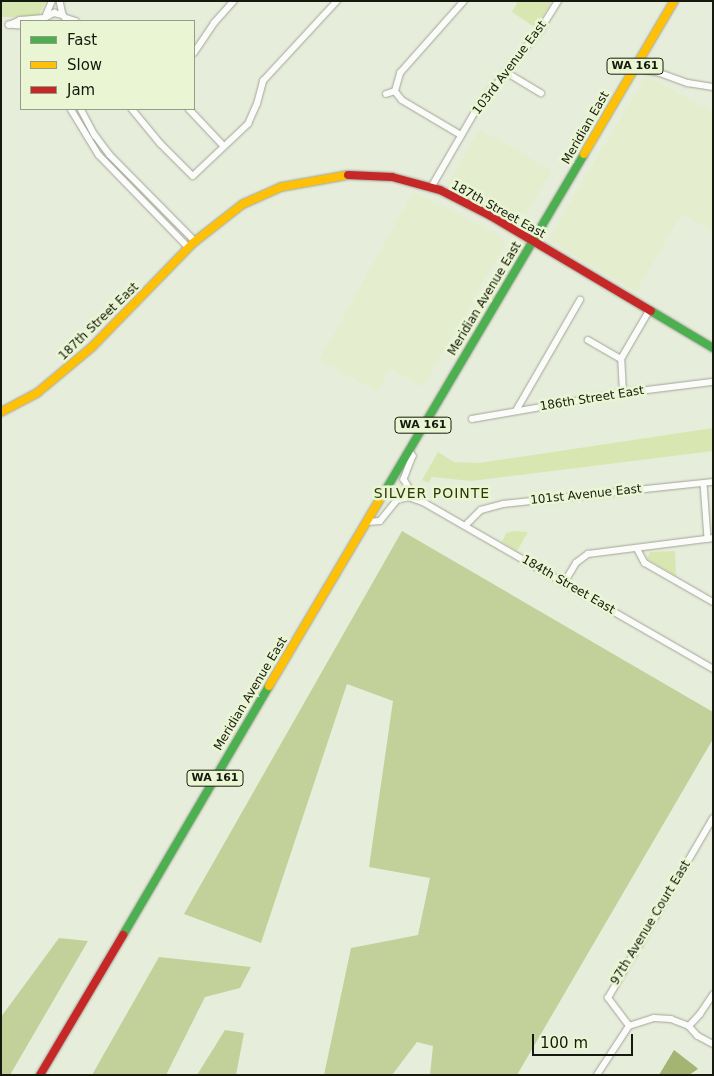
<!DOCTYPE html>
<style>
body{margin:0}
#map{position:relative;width:714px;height:1076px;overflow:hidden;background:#e7eddb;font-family:"DejaVu Sans",sans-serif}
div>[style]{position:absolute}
.built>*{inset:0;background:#e4eecf}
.green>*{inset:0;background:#d8e7b1}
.forest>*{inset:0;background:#c2d19a}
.water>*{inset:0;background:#a4b473}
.roads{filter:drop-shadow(0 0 1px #a1a597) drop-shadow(0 0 1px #a1a597)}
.street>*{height:5.5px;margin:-2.75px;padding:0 2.75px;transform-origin:2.75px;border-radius:2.75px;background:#fbfcfa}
.fast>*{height:8px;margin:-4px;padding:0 4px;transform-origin:4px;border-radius:4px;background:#4caf50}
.slow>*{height:8px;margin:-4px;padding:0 4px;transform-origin:4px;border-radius:4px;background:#ffc107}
.jam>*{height:8px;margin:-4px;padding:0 4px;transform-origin:4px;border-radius:4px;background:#c62828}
span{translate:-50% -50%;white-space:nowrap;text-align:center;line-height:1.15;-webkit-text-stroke:5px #eaf5d3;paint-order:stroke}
.shield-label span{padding:1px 4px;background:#eaf5d3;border:1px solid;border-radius:4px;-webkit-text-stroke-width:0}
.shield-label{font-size:11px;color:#161a0e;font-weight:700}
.street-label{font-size:12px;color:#161a0e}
.neighbourhood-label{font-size:14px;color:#2e3a00;letter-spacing:1px}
.frame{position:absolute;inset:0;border:2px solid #161a0e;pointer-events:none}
.legend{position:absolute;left:20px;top:20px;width:175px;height:90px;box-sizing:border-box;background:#eaf5d3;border:1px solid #959d84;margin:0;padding:6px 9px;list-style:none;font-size:15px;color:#161a0e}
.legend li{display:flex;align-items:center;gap:10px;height:25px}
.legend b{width:25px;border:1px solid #959d84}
.scale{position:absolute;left:532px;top:1034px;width:101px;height:22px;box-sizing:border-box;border:2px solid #161a0e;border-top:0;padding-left:6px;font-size:15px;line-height:18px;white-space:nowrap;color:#161a0e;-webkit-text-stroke:4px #eaf5d3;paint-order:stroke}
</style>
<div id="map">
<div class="built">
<i style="clip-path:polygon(646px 75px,713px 112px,713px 232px,682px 214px,636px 292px,548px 240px)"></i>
<i style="clip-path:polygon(479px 129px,552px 170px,528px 212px,512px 215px,472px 191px,455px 183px,448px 184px)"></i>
<i style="clip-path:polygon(413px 192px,466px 217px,503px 238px,505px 244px,423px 387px,390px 369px,377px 392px,319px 360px)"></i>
</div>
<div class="green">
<i style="clip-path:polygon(1px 1px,46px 1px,39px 15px,31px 17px,1px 17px)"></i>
<i style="clip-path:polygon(518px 1px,552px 1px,536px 28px,512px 12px)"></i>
<i style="clip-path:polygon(713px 428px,713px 451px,471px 481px,432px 477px,428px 483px,422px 480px,438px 452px,454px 462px,479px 463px)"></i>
<i style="clip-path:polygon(514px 531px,528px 532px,517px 551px,502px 542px,506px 533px)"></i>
<i style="clip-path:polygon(675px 551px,676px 576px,647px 559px,650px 552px)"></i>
</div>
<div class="forest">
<i style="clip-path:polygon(402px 531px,713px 712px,713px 739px,517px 1075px,430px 1075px,433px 1046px,417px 1042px,392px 1075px,324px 1075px,351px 948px,418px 935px,430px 878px,369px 867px,393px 701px,347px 684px,261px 943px,184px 914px)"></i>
<i style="clip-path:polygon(59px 938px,88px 941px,10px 1075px,1px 1075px,1px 1017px)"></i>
<i style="clip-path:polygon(159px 957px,251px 967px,240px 988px,205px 997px,166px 1075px,92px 1075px)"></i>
<i style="clip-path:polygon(225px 1030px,244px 1033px,236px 1075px,197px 1075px)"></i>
</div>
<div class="water">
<i style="clip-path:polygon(674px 1050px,696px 1067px,698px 1069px,689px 1075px,659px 1075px)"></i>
</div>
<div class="roads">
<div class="street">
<i style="left:60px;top:1px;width:14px;rotate:78deg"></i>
<i style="left:46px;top:15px;width:15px;rotate:-67deg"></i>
<i style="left:66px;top:18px;width:10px;rotate:17deg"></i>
<i style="left:43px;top:19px;width:13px;rotate:-29deg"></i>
<i style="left:54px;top:13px;width:9px;rotate:13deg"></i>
<i style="left:63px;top:15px;width:8px;rotate:50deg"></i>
<i style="left:21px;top:26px;width:12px;rotate:-175deg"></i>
<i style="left:9px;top:25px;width:12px;rotate:-24deg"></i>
<i style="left:20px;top:20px;width:24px;rotate:-5deg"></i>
<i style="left:194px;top:53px;width:36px;rotate:-56deg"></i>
<i style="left:214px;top:23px;width:30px;rotate:-48deg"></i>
<i style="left:633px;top:68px;width:27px;rotate:10deg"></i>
<i style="left:660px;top:73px;width:30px;rotate:20deg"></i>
<i style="left:688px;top:83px;width:25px;rotate:9deg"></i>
<i style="left:506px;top:72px;width:41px;rotate:31deg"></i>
<i style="left:395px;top:91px;width:19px;rotate:-74deg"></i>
<i style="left:400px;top:73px;width:96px;rotate:-48.4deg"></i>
<i style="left:386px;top:94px;width:9px;rotate:-18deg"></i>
<i style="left:395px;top:91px;width:11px;rotate:52deg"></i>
<i style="left:402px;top:100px;width:69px;rotate:30.7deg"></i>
<i style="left:71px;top:109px;width:54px;rotate:58.7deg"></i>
<i style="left:99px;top:155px;width:129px;rotate:45.9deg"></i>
<i style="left:81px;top:109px;width:30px;rotate:62deg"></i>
<i style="left:95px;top:135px;width:25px;rotate:53deg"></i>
<i style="left:110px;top:155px;width:121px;rotate:45.3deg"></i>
<i style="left:132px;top:109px;width:45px;rotate:50.4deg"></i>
<i style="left:161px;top:144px;width:45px;rotate:45deg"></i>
<i style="left:193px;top:176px;width:76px;rotate:-43.4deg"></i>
<i style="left:248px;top:124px;width:22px;rotate:-66deg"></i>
<i style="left:257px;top:104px;width:24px;rotate:-75deg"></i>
<i style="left:263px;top:81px;width:109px;rotate:-47.2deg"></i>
<i style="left:189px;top:109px;width:51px;rotate:46.6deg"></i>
<i style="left:432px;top:186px;width:88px;rotate:-59.9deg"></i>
<i style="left:476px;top:110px;width:102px;rotate:-51.3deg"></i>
<i style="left:540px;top:30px;width:34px;rotate:-58deg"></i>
<i style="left:588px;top:340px;width:38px;rotate:30deg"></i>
<i style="left:623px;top:393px;width:34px;rotate:-93deg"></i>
<i style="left:621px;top:359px;width:56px;rotate:-59.7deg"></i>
<i style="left:516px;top:411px;width:128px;rotate:-60deg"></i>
<i style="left:472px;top:419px;width:153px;rotate:-9.8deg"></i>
<i style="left:623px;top:393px;width:91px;rotate:-7deg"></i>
<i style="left:409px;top:450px;width:7px;rotate:56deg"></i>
<i style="left:413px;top:456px;width:25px;rotate:111deg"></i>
<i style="left:404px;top:479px;width:14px;rotate:60deg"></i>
<i style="left:411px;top:491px;width:13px;rotate:42deg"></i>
<i style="left:704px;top:484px;width:55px;rotate:85.8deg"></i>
<i style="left:367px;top:522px;width:13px;rotate:-4deg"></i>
<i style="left:380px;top:521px;width:27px;rotate:-51deg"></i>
<i style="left:397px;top:500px;width:11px;rotate:-15deg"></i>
<i style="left:408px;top:497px;width:16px;rotate:18deg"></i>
<i style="left:423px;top:502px;width:335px;rotate:29.9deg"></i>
<i style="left:466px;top:525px;width:21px;rotate:-45deg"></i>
<i style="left:481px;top:510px;width:23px;rotate:-15deg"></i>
<i style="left:503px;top:504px;width:211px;rotate:-6deg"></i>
<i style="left:637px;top:548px;width:17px;rotate:62deg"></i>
<i style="left:645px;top:563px;width:78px;rotate:29.8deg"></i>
<i style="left:564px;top:583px;width:23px;rotate:-59deg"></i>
<i style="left:576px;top:563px;width:15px;rotate:-37deg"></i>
<i style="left:588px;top:554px;width:126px;rotate:-7.3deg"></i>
<i style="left:629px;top:1026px;width:35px;rotate:-127deg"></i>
<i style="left:608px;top:998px;width:208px;rotate:-59.7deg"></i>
<i style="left:629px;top:1026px;width:26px;rotate:-18deg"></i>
<i style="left:654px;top:1018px;width:17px;rotate:3deg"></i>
<i style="left:671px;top:1019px;width:19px;rotate:21deg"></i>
<i style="left:689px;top:1026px;width:13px;rotate:48deg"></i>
<i style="left:698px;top:1036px;width:17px;rotate:28deg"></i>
<i style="left:689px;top:1026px;width:16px;rotate:-47deg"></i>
<i style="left:700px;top:1014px;width:23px;rotate:-56deg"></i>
<i style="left:597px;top:1075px;width:59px;rotate:-56.9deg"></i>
</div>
<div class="fast">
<i style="left:651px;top:311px;width:72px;rotate:30.8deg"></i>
<i style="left:385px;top:491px;width:391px;rotate:-59.4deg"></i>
<i style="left:123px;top:935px;width:289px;rotate:-59.6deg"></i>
</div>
<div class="slow">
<i style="left:584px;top:154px;width:178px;rotate:-59.5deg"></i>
<i style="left:1px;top:412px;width:41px;rotate:-27.8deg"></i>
<i style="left:37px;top:393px;width:72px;rotate:-39.9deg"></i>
<i style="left:92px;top:347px;width:145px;rotate:-45.8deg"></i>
<i style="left:193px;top:243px;width:63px;rotate:-38deg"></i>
<i style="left:243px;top:204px;width:42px;rotate:-24.1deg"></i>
<i style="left:281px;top:187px;width:68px;rotate:-10.2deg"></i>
<i style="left:269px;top:686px;width:227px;rotate:-59.3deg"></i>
</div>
<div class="jam">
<i style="left:348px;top:175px;width:44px;rotate:2.6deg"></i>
<i style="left:392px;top:177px;width:50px;rotate:15.2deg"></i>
<i style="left:440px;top:190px;width:57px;rotate:27deg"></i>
<i style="left:491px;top:216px;width:186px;rotate:30.7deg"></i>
<i style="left:40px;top:1075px;width:163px;rotate:-59.3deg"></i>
</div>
</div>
<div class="shield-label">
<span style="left:635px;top:66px">WA 161</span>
<span style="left:423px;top:425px">WA 161</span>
<span style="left:215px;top:778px">WA 161</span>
</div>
<div class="street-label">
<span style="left:510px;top:68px;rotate:-53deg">103rd Avenue East</span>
<span style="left:586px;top:128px;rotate:-60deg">Meridian East</span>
<span style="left:498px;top:210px;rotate:29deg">187th Street East</span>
<span style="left:485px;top:299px;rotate:-59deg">Meridian Avenue East</span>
<span style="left:99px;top:322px;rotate:-44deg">187th Street East</span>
<span style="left:592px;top:399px;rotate:-9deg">186th Street East</span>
<span style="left:586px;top:495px;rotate:-6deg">101st Avenue East</span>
<span style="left:568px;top:585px;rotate:30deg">184th Street East</span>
<span style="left:251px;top:694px;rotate:-59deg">Meridian Avenue East</span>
<span style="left:651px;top:923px;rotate:-59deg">97th Avenue Court East</span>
</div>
<div class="neighbourhood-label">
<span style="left:432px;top:493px">SILVER POINTE</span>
</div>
<div class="frame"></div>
<ul class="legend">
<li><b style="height:6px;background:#4caf50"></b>Fast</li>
<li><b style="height:6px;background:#ffc107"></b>Slow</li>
<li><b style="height:6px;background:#c62828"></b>Jam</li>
</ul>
<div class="scale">100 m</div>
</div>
